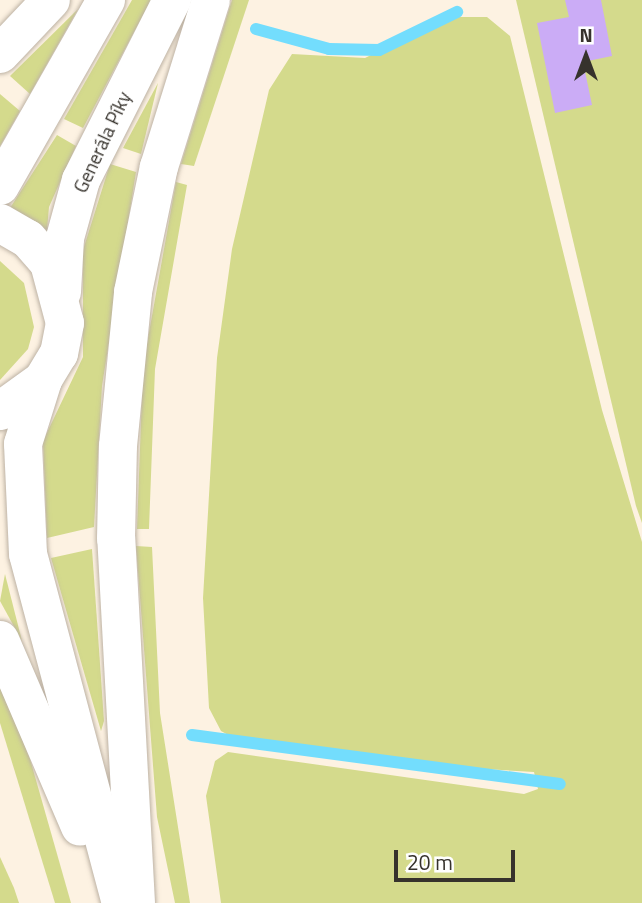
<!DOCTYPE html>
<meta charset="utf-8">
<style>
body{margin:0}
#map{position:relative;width:642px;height:903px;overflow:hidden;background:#fdf2e2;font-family:"Titillium Web",sans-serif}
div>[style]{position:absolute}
.green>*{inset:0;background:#d4da8c}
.stream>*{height:12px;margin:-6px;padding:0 6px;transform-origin:6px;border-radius:6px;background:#73ddfd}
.building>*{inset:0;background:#cbacf6}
.roads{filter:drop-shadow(0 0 2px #bdb2a4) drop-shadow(0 0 2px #bdb2a4)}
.major>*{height:38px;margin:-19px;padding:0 19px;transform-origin:19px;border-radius:19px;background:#fff}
.highway>*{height:38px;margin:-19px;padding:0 19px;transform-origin:19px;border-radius:19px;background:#fff}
span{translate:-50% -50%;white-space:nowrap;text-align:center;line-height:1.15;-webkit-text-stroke:7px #fff;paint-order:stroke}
.street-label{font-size:19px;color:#36322c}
.north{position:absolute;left:551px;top:21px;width:70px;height:70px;-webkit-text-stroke:5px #fff;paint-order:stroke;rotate:0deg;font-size:19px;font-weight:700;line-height:28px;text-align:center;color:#36322c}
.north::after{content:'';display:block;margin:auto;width:24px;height:32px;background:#36322c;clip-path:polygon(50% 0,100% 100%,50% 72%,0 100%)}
.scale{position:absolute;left:394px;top:850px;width:121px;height:32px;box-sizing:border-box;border:4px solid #36322c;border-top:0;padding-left:9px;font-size:21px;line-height:24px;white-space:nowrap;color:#36322c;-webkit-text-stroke:5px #fff;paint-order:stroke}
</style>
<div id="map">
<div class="green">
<i style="clip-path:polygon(132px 0,151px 0,83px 128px,64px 119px)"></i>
<i style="clip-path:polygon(232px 0,249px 0,194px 166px,181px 164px)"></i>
<i style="clip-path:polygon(516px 0,642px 0,642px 523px,636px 506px)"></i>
<i style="clip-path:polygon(78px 9px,30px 94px,10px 76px)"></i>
<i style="clip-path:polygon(448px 17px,487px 17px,510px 36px,602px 410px,642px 542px,642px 903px,221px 903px,206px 796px,215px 761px,228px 752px,524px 794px,538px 789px,534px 772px,369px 762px,241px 742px,221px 731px,209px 708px,203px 598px,217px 358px,232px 249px,269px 90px,292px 54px,365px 58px)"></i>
<i style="clip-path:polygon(158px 83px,141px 154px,123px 148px)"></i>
<i style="clip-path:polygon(0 94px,20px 111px,0 146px)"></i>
<i style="clip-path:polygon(57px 135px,76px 146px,49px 207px,47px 230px,10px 208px)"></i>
<i style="clip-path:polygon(110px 164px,136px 172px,102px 386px,94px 527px,47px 538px,43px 441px,83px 357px,83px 250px)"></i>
<i style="clip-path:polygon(176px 182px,187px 185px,155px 369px,149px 529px,137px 529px,143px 366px)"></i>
<i style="clip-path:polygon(0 261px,24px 283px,34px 327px,28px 349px,0 380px)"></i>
<i style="clip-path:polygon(136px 546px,152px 547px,160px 713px,190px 903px,175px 903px,157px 817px)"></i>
<i style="clip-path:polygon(92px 549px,104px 721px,101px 731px,51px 558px)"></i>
<i style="clip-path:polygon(5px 574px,22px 641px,0 601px)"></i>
<i style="clip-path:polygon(0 683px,30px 759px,71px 903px,55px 903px,0 723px)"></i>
<i style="clip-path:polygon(0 857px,14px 888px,19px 903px,0 903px)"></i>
</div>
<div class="stream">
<i style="left:256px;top:29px;width:76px;rotate:15.3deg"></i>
<i style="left:329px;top:49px;width:50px;rotate:1.1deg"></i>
<i style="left:379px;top:50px;width:87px;rotate:-26deg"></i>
<i style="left:192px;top:735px;width:371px;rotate:7.6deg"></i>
</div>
<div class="building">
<i style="clip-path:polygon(565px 0,601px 0,612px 56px,583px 62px,592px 105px,555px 113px,537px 23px,569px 17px)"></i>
</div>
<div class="roads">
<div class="major">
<i style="left:43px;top:380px;width:67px;rotate:107.4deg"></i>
<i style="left:23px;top:444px;width:110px;rotate:87.4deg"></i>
<i style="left:28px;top:554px;width:361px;rotate:75.1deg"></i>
<i style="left:0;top:640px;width:203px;rotate:66.8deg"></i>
</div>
<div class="highway">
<i style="left:0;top:54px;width:74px;rotate:-46.6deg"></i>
<i style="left:0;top:186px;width:214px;rotate:-60.3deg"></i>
<i style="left:0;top:223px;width:32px;rotate:30deg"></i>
<i style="left:28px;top:239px;width:32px;rotate:49deg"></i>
<i style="left:49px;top:263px;width:62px;rotate:75.1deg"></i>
<i style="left:65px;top:323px;width:31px;rotate:101deg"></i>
<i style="left:59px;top:353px;width:31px;rotate:121deg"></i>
<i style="left:43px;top:380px;width:53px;rotate:144.2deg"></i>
<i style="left:62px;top:292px;width:54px;rotate:-86.8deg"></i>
<i style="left:65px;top:238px;width:60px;rotate:-74.6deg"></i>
<i style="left:81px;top:180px;width:202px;rotate:-63.2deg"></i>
<i style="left:136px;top:903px;width:365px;rotate:-93.1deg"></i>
<i style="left:116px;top:539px;width:93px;rotate:-88.8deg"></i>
<i style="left:118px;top:446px;width:155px;rotate:-84.4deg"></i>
<i style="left:133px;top:292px;width:128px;rotate:-78.3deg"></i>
<i style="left:159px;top:167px;width:175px;rotate:-72.7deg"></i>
</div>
</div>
<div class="street-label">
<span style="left:102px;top:142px;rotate:-65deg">Generála Píky</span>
</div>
<div class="north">N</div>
<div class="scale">20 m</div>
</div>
